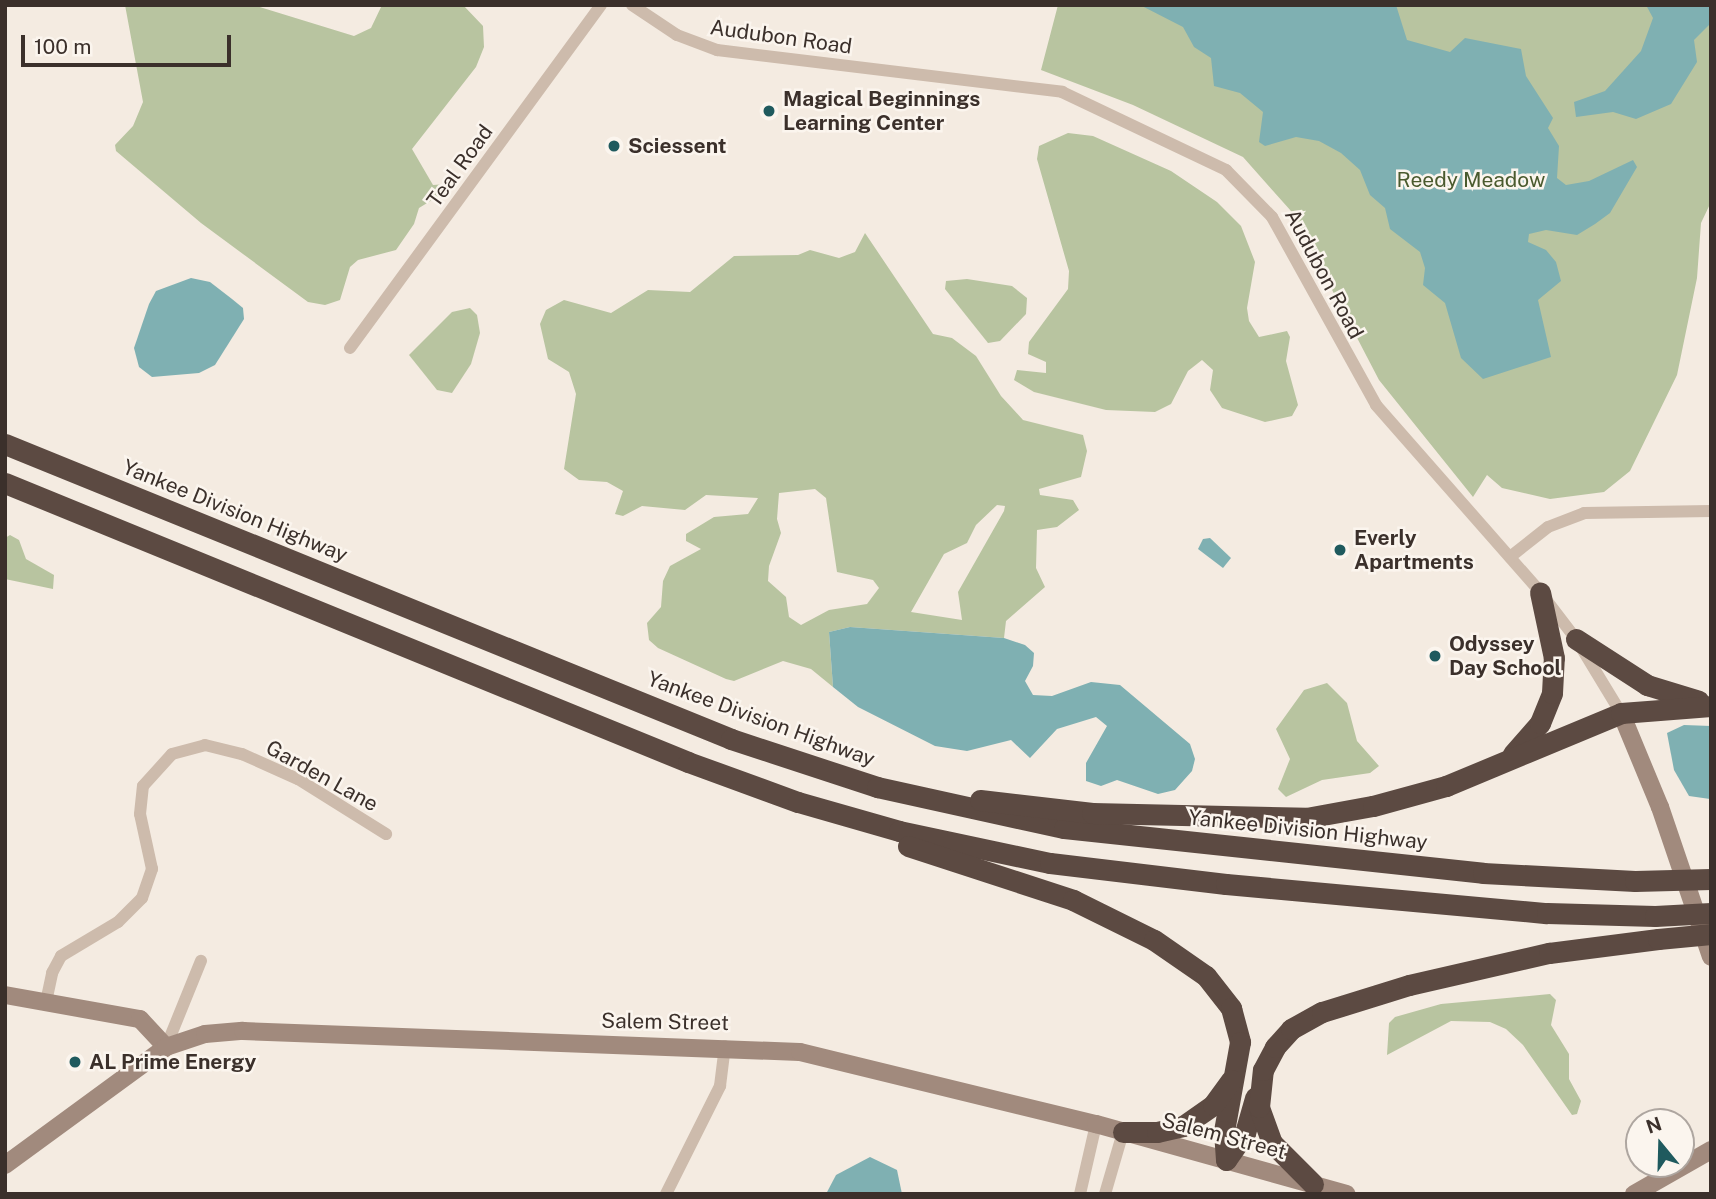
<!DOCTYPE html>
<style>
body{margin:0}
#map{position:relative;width:1716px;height:1199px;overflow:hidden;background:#f4ebe1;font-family:"Public Sans",sans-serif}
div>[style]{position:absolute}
.green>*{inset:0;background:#b8c4a0}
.water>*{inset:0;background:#7fb0b2}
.street>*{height:12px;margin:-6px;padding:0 6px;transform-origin:6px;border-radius:6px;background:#cdbbac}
.secondary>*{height:18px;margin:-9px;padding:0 9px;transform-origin:9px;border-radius:9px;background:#a18a7d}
.highway>*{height:21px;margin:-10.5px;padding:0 10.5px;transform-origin:10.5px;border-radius:10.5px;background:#5c4a42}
.highway-bridge>*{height:21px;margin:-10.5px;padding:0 10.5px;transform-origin:10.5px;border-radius:10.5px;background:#5c4a42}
.dots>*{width:19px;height:19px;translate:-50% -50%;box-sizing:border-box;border:4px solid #fbf5ee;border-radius:50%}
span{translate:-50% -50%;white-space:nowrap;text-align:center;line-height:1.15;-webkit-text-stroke:5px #fbf5ee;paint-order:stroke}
.street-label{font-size:21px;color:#3b302b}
.poi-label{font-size:21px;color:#3b302b;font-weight:700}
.left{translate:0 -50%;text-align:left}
.park-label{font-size:21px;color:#4a5a2e}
.frame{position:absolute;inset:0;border:7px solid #3b302b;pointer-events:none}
.north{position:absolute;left:1625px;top:1108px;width:70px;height:70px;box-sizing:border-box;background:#fbf5ee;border:2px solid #aea6a0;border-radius:50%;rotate:341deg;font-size:19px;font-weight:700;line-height:28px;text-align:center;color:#3b302b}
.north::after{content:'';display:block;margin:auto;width:24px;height:32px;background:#1f5a5e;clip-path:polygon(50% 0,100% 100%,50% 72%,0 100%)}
.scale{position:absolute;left:21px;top:35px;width:210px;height:32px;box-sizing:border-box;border:4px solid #3b302b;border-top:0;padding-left:9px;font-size:21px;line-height:24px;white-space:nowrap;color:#3b302b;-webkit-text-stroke:5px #fbf5ee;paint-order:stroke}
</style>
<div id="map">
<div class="green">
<i style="clip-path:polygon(125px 5px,253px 5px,354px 36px,371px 28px,382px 5px,463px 5px,483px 26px,484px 47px,476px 67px,412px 149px,433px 185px,447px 184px,450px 189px,419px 208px,414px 224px,396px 250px,358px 260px,350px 267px,340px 300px,325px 305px,308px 302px,201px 223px,116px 151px,115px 145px,133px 126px,143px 102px)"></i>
<i style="clip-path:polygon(1058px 5px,1711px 5px,1711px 202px,1701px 223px,1697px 278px,1677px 375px,1630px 471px,1604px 492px,1550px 499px,1502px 488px,1487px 475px,1473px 497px,1379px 380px,1291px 211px,1243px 157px,1133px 105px,1041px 70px)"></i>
<i style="clip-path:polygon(1068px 133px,1093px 136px,1171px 171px,1217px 202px,1241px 226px,1255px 262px,1247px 308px,1249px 321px,1259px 337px,1287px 331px,1290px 337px,1286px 361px,1298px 405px,1292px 416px,1265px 422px,1222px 408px,1210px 390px,1213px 370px,1202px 360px,1188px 371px,1171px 404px,1155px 412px,1106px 410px,1034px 392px,1014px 380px,1017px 370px,1046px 373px,1046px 362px,1028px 354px,1029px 342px,1068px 289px,1069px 271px,1037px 159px,1039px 146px)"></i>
<i style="clip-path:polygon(evenodd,865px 233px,933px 334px,952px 338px,976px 356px,1001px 396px,1023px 420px,1083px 435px,1087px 451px,1081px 477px,1039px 489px,1040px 495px,1073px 500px,1079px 510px,1057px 527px,1037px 530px,1036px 568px,1045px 587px,1006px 621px,1004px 638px,850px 627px,829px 632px,833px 687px,811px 669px,783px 661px,734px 681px,726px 679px,658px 648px,649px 640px,647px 623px,661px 607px,663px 581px,670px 566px,701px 549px,686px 541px,686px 534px,714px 517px,748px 514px,758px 498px,706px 495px,685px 510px,642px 506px,623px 516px,615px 514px,623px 491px,607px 482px,579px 480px,564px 469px,576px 394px,569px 372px,548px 359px,540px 324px,546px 310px,564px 300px,611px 313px,648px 290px,690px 292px,734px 256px,798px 255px,810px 250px,839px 258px,855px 252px,865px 233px,815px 489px,826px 498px,837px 572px,873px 580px,879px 588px,867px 604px,829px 610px,801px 625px,789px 617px,786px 597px,768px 581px,769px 566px,781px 533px,777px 519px,779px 493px,815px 489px,865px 233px,997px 505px,1005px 506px,1004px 511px,958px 592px,962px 620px,911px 612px,944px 554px,967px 543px,976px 525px,997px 505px)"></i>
<i style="clip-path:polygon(967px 279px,1012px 286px,1027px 298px,1026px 314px,1000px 341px,988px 343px,945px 289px,946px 281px)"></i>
<i style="clip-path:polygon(470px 308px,477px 315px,480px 333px,471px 364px,452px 393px,437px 390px,409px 355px,452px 312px)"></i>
<i style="clip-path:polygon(10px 535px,19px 540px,26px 559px,54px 575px,53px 589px,5px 579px,5px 538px)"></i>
<i style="clip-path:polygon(1327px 683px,1347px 703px,1357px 741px,1379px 766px,1370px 773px,1322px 780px,1286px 797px,1278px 789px,1290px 759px,1276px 729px,1304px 690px)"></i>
<i style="clip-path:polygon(1550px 994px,1556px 1000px,1551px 1025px,1569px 1054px,1569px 1079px,1581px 1101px,1577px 1114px,1572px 1115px,1523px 1045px,1506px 1029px,1490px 1022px,1451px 1021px,1387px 1055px,1389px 1023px,1395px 1017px,1441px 1004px)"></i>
</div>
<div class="water">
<i style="clip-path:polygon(1140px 5px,1396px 5px,1407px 40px,1450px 52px,1465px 38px,1521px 49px,1526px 76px,1553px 118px,1548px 128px,1559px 146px,1557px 178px,1566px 185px,1589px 181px,1633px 160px,1637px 167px,1610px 213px,1595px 224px,1577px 235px,1546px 230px,1529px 234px,1528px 242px,1546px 250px,1556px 262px,1561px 281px,1538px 300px,1551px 357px,1483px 379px,1461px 358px,1445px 303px,1423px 285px,1425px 268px,1420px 252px,1390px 229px,1385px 208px,1370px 195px,1360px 170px,1341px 153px,1319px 141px,1296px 137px,1265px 146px,1259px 142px,1263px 112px,1240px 93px,1214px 86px,1211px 58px,1194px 47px,1183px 27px)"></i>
<i style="clip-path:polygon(1646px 5px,1711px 5px,1711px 23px,1694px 40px,1697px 62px,1671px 104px,1636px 119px,1613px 112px,1576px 117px,1574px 102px,1605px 91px,1641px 51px,1653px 18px)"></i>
<i style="clip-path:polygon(191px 278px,210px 282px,232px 299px,243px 308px,244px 319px,215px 365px,199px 373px,152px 377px,139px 367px,134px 348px,149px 304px,156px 291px)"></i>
<i style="clip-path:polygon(1210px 538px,1231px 558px,1223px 568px,1198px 549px,1203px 539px)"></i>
<i style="clip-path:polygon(850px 627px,1004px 638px,1025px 645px,1034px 653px,1033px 666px,1025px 681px,1033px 695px,1052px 696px,1091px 682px,1120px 685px,1190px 744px,1195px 759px,1192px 771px,1175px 790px,1158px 794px,1117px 780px,1101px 786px,1086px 781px,1086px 763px,1107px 726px,1096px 717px,1057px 729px,1030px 758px,1011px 740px,967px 751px,935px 746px,858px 707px,833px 687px,829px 632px)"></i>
<i style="clip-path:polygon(1684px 725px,1711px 726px,1710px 799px,1689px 796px,1674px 770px,1667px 733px)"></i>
<i style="clip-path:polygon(870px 1157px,897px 1170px,902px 1194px,826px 1194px,836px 1175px)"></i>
</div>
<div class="street">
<i style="left:632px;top:5px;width:54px;rotate:33.7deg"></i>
<i style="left:677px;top:35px;width:43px;rotate:20.6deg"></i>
<i style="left:717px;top:50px;width:348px;rotate:6.9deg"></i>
<i style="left:1062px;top:92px;width:182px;rotate:25.4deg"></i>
<i style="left:1226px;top:170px;width:66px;rotate:45.6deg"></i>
<i style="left:1272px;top:217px;width:215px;rotate:61deg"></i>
<i style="left:1376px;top:405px;width:249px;rotate:48.7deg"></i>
<i style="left:1540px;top:592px;width:59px;rotate:52.5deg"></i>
<i style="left:1576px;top:639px;width:87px;rotate:58.7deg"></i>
<i style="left:350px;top:348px;width:425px;rotate:-53.8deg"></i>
<i style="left:1510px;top:557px;width:48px;rotate:-38.3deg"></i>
<i style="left:1548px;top:527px;width:39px;rotate:-21deg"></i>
<i style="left:1584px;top:513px;width:127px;rotate:-0.9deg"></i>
<i style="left:46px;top:1002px;width:30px;rotate:-78deg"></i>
<i style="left:52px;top:973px;width:19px;rotate:-62deg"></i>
<i style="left:61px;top:956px;width:66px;rotate:-30.8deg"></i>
<i style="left:118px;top:922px;width:34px;rotate:-45deg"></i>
<i style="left:142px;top:898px;width:31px;rotate:-71deg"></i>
<i style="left:152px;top:869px;width:56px;rotate:-102.3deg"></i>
<i style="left:140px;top:814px;width:28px;rotate:-84deg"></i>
<i style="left:143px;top:786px;width:43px;rotate:-47.8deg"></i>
<i style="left:172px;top:754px;width:34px;rotate:-15deg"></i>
<i style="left:205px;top:745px;width:38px;rotate:14deg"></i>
<i style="left:242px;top:754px;width:61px;rotate:24.1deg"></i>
<i style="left:298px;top:779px;width:104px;rotate:32deg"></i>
<i style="left:166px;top:1047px;width:93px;rotate:-67.9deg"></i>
<i style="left:666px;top:1194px;width:121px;rotate:-63.4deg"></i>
<i style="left:720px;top:1086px;width:40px;rotate:-82.9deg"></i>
<i style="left:1080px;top:1194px;width:72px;rotate:-77.1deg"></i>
<i style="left:1105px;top:1194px;width:65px;rotate:-73.8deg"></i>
</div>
<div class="secondary">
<i style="left:1621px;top:713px;width:102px;rotate:67.5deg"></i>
<i style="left:1660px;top:807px;width:158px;rotate:71.2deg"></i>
<i style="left:5px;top:995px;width:137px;rotate:10.1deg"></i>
<i style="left:140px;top:1019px;width:38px;rotate:47deg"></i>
<i style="left:5px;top:1165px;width:200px;rotate:-36.2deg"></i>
<i style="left:166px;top:1047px;width:41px;rotate:-18.4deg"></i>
<i style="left:205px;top:1034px;width:38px;rotate:-5deg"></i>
<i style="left:243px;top:1031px;width:557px;rotate:2.16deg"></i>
<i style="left:800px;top:1052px;width:305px;rotate:13.7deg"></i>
<i style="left:1096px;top:1124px;width:260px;rotate:15.6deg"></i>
<i style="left:1634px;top:1194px;width:89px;rotate:-29.7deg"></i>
</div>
<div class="highway">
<i style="left:5px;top:444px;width:784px;rotate:22.11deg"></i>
<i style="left:731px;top:739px;width:154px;rotate:18.2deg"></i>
<i style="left:877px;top:787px;width:191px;rotate:12.4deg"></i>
<i style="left:1064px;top:828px;width:421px;rotate:6.1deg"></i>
<i style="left:1483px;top:873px;width:152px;rotate:3deg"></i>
<i style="left:5px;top:483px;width:738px;rotate:22.22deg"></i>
<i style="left:688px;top:762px;width:117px;rotate:20deg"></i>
<i style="left:798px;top:802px;width:105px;rotate:16deg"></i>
<i style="left:899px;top:831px;width:154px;rotate:12deg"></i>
<i style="left:1050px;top:863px;width:177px;rotate:6.8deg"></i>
<i style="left:1226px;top:884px;width:322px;rotate:5.2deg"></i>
<i style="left:1547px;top:913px;width:108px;rotate:1.6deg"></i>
<i style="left:1576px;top:639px;width:85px;rotate:32.9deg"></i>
<i style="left:1647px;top:685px;width:54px;rotate:17.1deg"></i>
<i style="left:1513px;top:754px;width:41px;rotate:-48.9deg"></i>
<i style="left:1540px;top:723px;width:32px;rotate:-68deg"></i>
<i style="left:1552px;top:693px;width:35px;rotate:-87deg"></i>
<i style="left:1554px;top:658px;width:67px;rotate:-102deg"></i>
<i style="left:980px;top:800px;width:113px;rotate:6.6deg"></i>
<i style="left:1092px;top:813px;width:214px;rotate:1.3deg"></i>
<i style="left:1306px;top:818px;width:68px;rotate:-10.2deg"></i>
<i style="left:1373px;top:806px;width:76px;rotate:-15.3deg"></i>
<i style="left:1446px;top:786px;width:190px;rotate:-22.6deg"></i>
<i style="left:1621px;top:713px;width:90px;rotate:-4.4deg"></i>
<i style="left:908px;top:846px;width:174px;rotate:18.1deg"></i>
<i style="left:1073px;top:900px;width:90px;rotate:26.3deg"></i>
<i style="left:1154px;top:940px;width:63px;rotate:34.7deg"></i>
<i style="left:1206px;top:976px;width:41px;rotate:52deg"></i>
<i style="left:1231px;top:1008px;width:35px;rotate:75deg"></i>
<i style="left:1240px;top:1042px;width:90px;rotate:100.2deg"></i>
<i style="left:1224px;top:1131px;width:29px;rotate:86deg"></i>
<i style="left:1123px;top:1132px;width:34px"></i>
<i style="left:1157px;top:1132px;width:27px;rotate:-13deg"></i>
<i style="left:1183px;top:1126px;width:37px;rotate:-35deg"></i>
<i style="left:1213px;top:1105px;width:31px;rotate:-54deg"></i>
<i style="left:1226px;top:1160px;width:33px;rotate:-55deg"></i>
<i style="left:1245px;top:1133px;width:37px;rotate:-74deg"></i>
<i style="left:1313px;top:1184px;width:58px;rotate:-135deg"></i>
<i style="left:1272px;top:1143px;width:38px;rotate:-110deg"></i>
<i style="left:1259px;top:1107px;width:37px;rotate:-84deg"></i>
<i style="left:1263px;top:1070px;width:26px;rotate:-62deg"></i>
<i style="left:1275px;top:1047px;width:24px;rotate:-48deg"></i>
<i style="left:1291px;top:1029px;width:35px;rotate:-29deg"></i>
<i style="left:1322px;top:1012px;width:91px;rotate:-17.2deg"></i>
<i style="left:1409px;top:985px;width:144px;rotate:-12.9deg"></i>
<i style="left:1549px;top:953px;width:110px;rotate:-7.3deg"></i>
</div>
<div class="highway-bridge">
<i style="left:1635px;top:881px;width:76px;rotate:-1.5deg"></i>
<i style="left:1655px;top:916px;width:56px;rotate:-3.1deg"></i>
<i style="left:1658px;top:939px;width:53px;rotate:-5.4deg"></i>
</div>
<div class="dots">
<i style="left:769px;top:111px;background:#1f5a5e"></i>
<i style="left:614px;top:146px;background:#1f5a5e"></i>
<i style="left:1340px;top:550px;background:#1f5a5e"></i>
<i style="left:1435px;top:656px;background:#1f5a5e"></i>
<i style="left:75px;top:1062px;background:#1f5a5e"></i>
</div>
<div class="street-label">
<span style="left:781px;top:37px;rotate:8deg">Audubon Road</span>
<span style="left:460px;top:166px;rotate:-54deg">Teal Road</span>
<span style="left:1324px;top:274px;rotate:62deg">Audubon Road</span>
<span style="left:235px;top:511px;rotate:22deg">Yankee Division Highway</span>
<span style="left:761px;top:719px;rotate:20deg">Yankee Division Highway</span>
<span style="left:322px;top:776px;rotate:29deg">Garden Lane</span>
<span style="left:1308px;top:830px;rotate:6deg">Yankee Division Highway</span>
<span style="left:665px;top:1022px;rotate:1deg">Salem Street</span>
<span style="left:1224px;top:1136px;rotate:15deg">Salem Street</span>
</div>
<div class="poi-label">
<span class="left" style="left:783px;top:111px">Magical Beginnings<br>Learning Center</span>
<span class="left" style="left:628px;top:146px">Sciessent</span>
<span class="left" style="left:1354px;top:550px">Everly<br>Apartments</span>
<span class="left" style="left:1449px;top:656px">Odyssey<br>Day School</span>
<span class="left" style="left:89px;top:1062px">AL Prime Energy</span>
</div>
<div class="park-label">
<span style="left:1471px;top:180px">Reedy Meadow</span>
</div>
<div class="frame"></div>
<div class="north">N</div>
<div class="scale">100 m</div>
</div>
